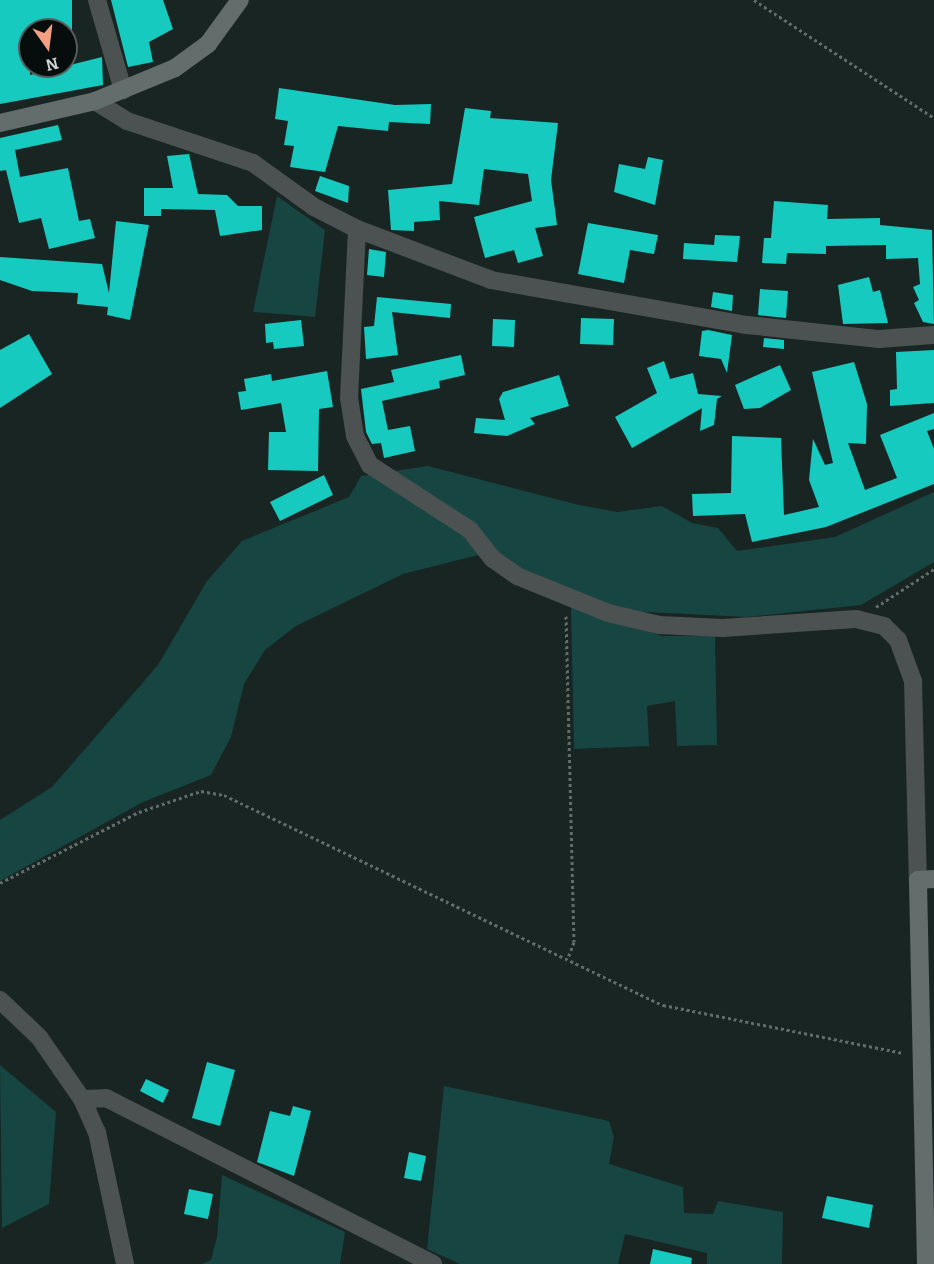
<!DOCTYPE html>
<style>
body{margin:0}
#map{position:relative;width:934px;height:1264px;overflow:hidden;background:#182523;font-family:Bitter,serif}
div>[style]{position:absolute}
.green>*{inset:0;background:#164542}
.building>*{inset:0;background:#16cac0}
.path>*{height:3px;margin-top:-1.5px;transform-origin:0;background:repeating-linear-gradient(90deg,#616c6b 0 3px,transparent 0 6px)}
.street>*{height:18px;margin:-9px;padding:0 9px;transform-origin:9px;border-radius:9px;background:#4c5251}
.secondary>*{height:18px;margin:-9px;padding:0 9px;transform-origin:9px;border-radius:9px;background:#636d6c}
span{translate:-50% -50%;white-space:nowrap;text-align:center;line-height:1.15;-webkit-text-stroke:6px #070c0c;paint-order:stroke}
.north{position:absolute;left:18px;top:18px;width:60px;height:60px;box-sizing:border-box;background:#070c0c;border:2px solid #565c5c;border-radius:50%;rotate:166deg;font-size:16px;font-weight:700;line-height:24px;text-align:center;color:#cdd5d4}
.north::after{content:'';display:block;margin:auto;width:21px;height:27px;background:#f39f84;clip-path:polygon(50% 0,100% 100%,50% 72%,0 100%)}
</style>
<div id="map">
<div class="green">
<i style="clip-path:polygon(277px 196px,325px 230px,315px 317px,253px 312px)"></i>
<i style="clip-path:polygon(428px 466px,579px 505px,617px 512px,662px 506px,692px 523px,718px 528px,737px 551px,835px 537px,934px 492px,934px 562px,861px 605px,747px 617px,626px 611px,478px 555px,403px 574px,296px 626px,265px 650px,244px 684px,231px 737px,211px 775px,143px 802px,0 881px,0 820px,52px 787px,158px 665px,207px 581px,242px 541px,349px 497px,361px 476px)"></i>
<i style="clip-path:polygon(571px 607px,662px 636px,715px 636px,717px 745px,677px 746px,675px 701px,647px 706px,649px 746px,574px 749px)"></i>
<i style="clip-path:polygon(0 1065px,56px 1112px,49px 1204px,2px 1228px)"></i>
<i style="clip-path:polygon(444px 1086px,609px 1121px,614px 1137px,609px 1164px,683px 1187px,684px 1213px,713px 1214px,718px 1201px,783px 1212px,782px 1264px,707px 1264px,707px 1253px,625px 1234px,618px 1264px,460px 1264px,427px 1249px)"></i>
<i style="clip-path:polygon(222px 1175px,345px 1232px,340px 1264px,202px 1264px,211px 1260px,217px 1237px)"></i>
</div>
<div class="building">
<i style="clip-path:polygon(0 0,72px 0,72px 30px,30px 30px,30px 75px,102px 57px,103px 85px,0 104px)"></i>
<i style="clip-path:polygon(111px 0,163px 0,173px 29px,149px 42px,153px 62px,128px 67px)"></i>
<i style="clip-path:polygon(279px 88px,395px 105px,431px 104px,430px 124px,389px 122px,388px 131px,338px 126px,325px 172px,290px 167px,294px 146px,284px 145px,288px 121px,275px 119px)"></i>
<i style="clip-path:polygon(465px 108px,491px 111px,490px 118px,558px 123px,551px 180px,557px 225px,535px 228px,543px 256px,518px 263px,514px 250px,485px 258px,474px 217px,532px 201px,528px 174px,484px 169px,479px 205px,439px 201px,440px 220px,414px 222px,414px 231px,391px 230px,388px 190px,452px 184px)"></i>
<i style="clip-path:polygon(58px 125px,62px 140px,15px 150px,20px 177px,68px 168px,79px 221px,90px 219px,95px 238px,49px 249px,41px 218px,19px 223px,6px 170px,0 171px,0 138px)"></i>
<i style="clip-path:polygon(189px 154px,198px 194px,227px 195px,238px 206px,262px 206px,262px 230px,220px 236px,215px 210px,161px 209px,161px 216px,144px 216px,144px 188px,173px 188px,167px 156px)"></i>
<i style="clip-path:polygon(648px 157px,663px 160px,655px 205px,614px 192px,619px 164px,645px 169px)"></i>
<i style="clip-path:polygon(320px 176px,349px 186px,348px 203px,315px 191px)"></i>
<i style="clip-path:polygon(774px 201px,828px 205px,827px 219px,880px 218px,880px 225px,932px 230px,934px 324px,923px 322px,914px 303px,919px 300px,913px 287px,920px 284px,918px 258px,886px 259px,886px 245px,826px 246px,826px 254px,787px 253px,786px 264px,762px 263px,764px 238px,771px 238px)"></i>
<i style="clip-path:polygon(116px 221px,149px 225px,130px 320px,107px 315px,108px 307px,77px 304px,78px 293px,32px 291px,0 280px,0 257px,102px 264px,109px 293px)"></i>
<i style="clip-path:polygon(588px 223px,658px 235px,654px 254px,630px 250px,624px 283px,578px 274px)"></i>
<i style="clip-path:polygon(715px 235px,740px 236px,737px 262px,683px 259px,684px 243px,714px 245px)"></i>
<i style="clip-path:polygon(369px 249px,386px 252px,384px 277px,367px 275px)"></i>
<i style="clip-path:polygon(869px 277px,873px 292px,880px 290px,888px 323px,843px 324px,838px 285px)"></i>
<i style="clip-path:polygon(760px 289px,788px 291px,786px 318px,758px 315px)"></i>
<i style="clip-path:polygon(713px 292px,733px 295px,732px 311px,711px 307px)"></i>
<i style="clip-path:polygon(377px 297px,451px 304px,450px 318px,392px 312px,398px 355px,366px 359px,364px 327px,374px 326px)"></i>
<i style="clip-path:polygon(581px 318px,614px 319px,613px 345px,580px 344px)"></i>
<i style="clip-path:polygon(493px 319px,515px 320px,514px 347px,492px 346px)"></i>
<i style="clip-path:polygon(301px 320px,304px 346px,274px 349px,273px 342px,266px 343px,265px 324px)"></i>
<i style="clip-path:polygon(708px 330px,732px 335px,727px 373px,721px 359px,699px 356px,702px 331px)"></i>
<i style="clip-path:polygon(29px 334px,52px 374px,0 408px,0 350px)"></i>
<i style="clip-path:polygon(764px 338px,784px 340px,784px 349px,763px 347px)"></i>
<i style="clip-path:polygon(934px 350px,934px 403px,890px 406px,890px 390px,897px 389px,896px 352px)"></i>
<i style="clip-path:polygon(461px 355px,465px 375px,439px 381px,440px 388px,382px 401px,388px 430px,410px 426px,415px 451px,384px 458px,381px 443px,372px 444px,366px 432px,361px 389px,394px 382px,391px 370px)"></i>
<i style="clip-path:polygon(664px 361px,670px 379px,693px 373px,698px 394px,722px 396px,717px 399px,714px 425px,700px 431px,702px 408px,632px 448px,615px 417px,657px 393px,647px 368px)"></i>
<i style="clip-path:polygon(854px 362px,867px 404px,866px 444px,848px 443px,865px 490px,897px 478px,880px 435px,934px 413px,934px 429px,927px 431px,934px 449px,934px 484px,826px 527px,752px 542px,745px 514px,693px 516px,692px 494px,731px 493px,732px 436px,781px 438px,784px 515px,819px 507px,809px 480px,813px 439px,825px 465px,833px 463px,812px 372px)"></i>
<i style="clip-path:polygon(780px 365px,791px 390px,760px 408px,744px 409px,735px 385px)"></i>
<i style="clip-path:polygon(327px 371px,333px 407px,319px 409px,318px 471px,268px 470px,269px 432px,286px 432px,281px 403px,241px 410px,238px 392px,246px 391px,244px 379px,271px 374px,272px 381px)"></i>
<i style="clip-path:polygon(559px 375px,569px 406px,530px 418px,535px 424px,507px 436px,474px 433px,476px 418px,505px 420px,499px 399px,503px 392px)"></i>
<i style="clip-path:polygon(324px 475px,333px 495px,280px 521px,270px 502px)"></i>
<i style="clip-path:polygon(207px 1062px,235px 1070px,220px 1126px,192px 1118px)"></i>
<i style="clip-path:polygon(146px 1079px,169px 1090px,163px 1103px,140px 1091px)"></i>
<i style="clip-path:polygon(293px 1106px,311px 1111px,294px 1176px,257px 1162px,270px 1111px,290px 1116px)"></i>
<i style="clip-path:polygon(409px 1152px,426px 1156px,421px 1181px,404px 1178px)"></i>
<i style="clip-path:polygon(189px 1189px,213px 1194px,208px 1219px,184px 1214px)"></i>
<i style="clip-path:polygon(827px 1196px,873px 1205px,869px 1228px,822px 1218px)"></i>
<i style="clip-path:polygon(653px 1249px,692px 1258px,691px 1264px,650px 1264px)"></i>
</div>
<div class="path">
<i style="left:754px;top:0;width:215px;rotate:33.2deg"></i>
<i style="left:876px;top:607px;width:69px;rotate:-33.2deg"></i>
<i style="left:566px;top:616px;width:326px;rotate:88.6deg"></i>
<i style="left:574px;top:942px;width:17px;rotate:111deg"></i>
<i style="left:0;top:883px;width:156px;rotate:-27.1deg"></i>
<i style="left:139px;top:812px;width:65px;rotate:-18.7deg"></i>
<i style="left:201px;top:791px;width:23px;rotate:10deg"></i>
<i style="left:224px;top:795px;width:487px;rotate:25.6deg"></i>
<i style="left:663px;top:1005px;width:245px;rotate:11.3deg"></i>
</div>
<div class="street">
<i style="left:97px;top:0;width:94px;rotate:73.9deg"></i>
<i style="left:95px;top:101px;width:38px;rotate:32deg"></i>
<i style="left:127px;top:121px;width:133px;rotate:18.4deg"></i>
<i style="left:253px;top:163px;width:75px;rotate:35.8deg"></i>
<i style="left:314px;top:207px;width:48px;rotate:27.1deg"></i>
<i style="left:357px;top:229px;width:143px;rotate:20.8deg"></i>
<i style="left:491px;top:280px;width:260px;rotate:10deg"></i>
<i style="left:747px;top:325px;width:133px;rotate:6.1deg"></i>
<i style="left:879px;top:339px;width:55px;rotate:-4.2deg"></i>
<i style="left:357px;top:229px;width:169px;rotate:92.7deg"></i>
<i style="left:349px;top:398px;width:38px;rotate:81deg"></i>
<i style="left:355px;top:436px;width:33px;rotate:63deg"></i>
<i style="left:370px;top:465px;width:119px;rotate:33deg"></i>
<i style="left:470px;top:530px;width:37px;rotate:52deg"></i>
<i style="left:493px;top:559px;width:29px;rotate:35deg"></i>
<i style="left:517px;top:576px;width:98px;rotate:22.1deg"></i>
<i style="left:608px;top:613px;width:52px;rotate:13.2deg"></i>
<i style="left:659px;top:625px;width:64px;rotate:2.7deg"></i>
<i style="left:723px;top:628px;width:133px;rotate:-3.9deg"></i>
<i style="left:856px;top:619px;width:29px;rotate:14deg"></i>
<i style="left:884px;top:626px;width:20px;rotate:45deg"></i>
<i style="left:898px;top:640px;width:44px;rotate:69.9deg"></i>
<i style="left:913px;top:681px;width:199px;rotate:88.6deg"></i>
<i style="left:0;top:1000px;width:54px;rotate:43.5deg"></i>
<i style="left:39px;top:1037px;width:75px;rotate:55.3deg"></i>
<i style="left:82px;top:1099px;width:36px;rotate:66deg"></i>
<i style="left:97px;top:1132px;width:135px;rotate:78deg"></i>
<i style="left:82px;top:1099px;width:24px;rotate:-2deg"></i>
<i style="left:106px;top:1098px;width:367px;rotate:26.9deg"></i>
</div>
<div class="secondary">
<i style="left:0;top:123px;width:98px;rotate:-13deg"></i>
<i style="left:95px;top:101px;width:87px;rotate:-22.4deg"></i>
<i style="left:175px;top:68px;width:41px;rotate:-36deg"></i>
<i style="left:208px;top:44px;width:54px;rotate:-54deg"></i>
<i style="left:926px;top:1264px;width:384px;rotate:-91.2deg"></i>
<i style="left:918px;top:880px;width:16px;rotate:-4deg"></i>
</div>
<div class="north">N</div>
</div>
